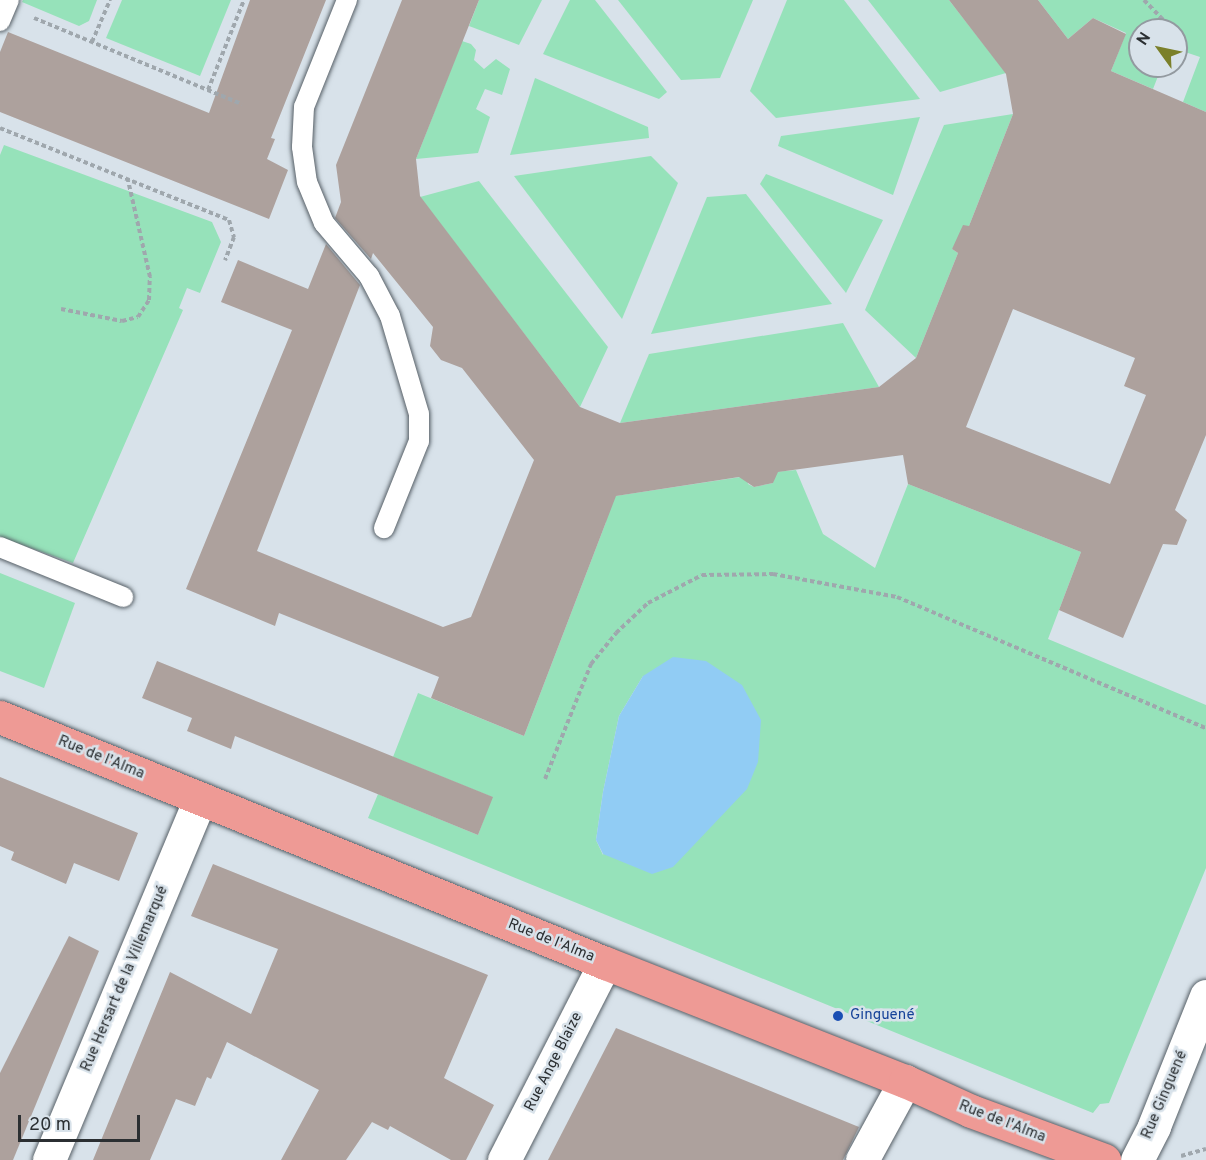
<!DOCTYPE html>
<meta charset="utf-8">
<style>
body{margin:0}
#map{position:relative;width:1206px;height:1160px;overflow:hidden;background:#d8e2ea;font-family:Overpass,sans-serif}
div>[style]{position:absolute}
.green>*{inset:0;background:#96e2ba}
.water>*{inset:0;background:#91ccf4}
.building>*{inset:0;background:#ada19d}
.path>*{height:4px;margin-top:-2px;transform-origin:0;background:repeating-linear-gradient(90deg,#9fa7ad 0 4.5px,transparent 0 7.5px)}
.roads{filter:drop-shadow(0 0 2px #576067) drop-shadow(0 0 2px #576067)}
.service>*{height:20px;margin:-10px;padding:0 10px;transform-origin:10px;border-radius:10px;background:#fff}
.minor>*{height:33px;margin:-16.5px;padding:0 16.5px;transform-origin:16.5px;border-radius:16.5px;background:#fff}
.tertiary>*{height:33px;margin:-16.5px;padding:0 16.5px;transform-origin:16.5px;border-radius:16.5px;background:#fff}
.primary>*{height:33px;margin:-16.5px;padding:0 16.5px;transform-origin:16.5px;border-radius:16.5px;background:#ee9a95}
.dots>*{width:16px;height:16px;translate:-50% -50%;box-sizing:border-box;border:3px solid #d8e2ea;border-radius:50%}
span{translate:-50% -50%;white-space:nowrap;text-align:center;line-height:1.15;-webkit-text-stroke:5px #d8e2ea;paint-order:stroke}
.street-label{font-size:15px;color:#2b2f32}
.transit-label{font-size:15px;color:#164399}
.left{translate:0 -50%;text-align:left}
.north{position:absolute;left:1128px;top:18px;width:60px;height:60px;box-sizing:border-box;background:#d8e2ea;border:2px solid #939aa0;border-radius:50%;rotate:303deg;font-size:16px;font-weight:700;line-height:24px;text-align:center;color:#2b2f32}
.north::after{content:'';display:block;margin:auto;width:21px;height:27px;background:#7b802a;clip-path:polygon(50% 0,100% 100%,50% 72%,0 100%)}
.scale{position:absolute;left:18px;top:1115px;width:122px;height:27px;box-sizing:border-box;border:3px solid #2b2f32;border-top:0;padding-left:8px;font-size:18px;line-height:21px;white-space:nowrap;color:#2b2f32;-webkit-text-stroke:4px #d8e2ea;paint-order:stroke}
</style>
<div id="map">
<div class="green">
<i style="clip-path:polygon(23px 0,97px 0,89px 21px,79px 26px,22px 2px)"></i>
<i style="clip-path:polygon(122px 0,231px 0,200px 76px,106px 38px)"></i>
<i style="clip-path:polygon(479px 0,542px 0,519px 45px,469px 26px)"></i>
<i style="clip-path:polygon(570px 0,595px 0,667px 92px,659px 99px,543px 54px)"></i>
<i style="clip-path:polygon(618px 0,753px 0,720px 78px,681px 80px)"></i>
<i style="clip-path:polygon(787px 0,844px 0,920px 99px,776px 118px,750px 91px)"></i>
<i style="clip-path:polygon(868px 0,949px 0,1006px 73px,940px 92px)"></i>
<i style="clip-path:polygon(1038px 0,1206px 0,1206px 112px,1183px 102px,1200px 57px,1176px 49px,1176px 30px,1140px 30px,1140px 66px,1162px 66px,1153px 89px,1111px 71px,1126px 33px,1093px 18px,1068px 39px)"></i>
<i style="clip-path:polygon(462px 41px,471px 44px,476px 50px,474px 60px,484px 69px,496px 59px,510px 69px,502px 95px,485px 89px,476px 109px,490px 117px,478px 153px,416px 159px)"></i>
<i style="clip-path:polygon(535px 78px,648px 127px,649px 138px,510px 155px)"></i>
<i style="clip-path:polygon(1013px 114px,969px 226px,952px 249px,958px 253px,916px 358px,865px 310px,944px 125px)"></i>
<i style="clip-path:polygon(920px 117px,893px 195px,778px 146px,781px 136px)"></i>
<i style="clip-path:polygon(4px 145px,212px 222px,221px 242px,200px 293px,187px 288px,179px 308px,183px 310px,73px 563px,0 537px,0 155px)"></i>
<i style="clip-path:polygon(651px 156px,678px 183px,622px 319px,514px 176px)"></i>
<i style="clip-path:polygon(766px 174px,883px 220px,846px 293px,760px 184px)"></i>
<i style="clip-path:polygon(479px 181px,608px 347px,580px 407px,420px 197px)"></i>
<i style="clip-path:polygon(746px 194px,832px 304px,651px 334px,707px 197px)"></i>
<i style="clip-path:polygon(843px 323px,879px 387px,620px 423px,649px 354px)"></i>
<i style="clip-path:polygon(evenodd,796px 470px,823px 534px,875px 568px,908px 484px,1081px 552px,1048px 639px,1206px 705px,1206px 868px,1109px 1103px,1100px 1104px,1093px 1113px,368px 818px,378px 794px,478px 835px,492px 797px,393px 757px,418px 693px,524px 736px,606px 522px,589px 500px,747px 476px,748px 484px,754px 487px,773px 483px,774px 472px,796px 470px,643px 676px,603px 855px,596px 840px,603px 792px,619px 716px,643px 676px)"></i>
<i style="clip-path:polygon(0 573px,75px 603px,44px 688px,0 671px)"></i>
</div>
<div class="water">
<i style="clip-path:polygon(673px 657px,706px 661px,742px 685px,761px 720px,758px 762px,747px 789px,673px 867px,652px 874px,603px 854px,596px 840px,603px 792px,619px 716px,643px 676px)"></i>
</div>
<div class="building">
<i style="clip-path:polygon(250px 0,326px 0,271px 138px,275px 139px,267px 159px,288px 170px,269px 219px,0 112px,0 52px,8px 32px,209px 113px)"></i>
<i style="clip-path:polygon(evenodd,402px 0,479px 0,416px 159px,420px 196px,580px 407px,620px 423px,879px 387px,916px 358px,958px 253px,952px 249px,963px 225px,969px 226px,1013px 114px,1006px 74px,949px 0,1038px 0,1068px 39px,1093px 18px,1126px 34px,1111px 71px,1206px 112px,1206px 435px,1175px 510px,1187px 520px,1177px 545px,1163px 544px,1123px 638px,1059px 610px,1081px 552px,908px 484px,903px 455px,778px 472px,773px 483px,754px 487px,739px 477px,616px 496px,524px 736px,431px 698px,439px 677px,279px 613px,275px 626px,186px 589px,292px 330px,221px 302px,238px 260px,308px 289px,326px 244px,360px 285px,257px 551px,443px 627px,471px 617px,534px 460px,462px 368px,441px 360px,430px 346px,433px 327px,373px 253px,371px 259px,335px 218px,341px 202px,336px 165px,402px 0,1013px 309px,1135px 358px,1124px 386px,1146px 395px,1110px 484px,966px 427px,1013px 309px)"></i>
<i style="clip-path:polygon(157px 661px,493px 797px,478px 835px,235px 736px,231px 749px,187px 731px,192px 718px,142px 698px)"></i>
<i style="clip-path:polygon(0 777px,138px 833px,119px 881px,74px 863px,66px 884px,11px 860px,14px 852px,0 846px)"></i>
<i style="clip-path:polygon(213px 864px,488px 975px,444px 1078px,494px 1105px,466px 1160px,451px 1160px,390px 1126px,388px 1130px,372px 1122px,346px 1160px,281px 1160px,319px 1090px,227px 1042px,211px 1079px,207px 1077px,195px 1106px,176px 1099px,150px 1160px,93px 1160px,170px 972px,251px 1014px,278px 949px,191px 916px)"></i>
<i style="clip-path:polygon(69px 936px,99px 951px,13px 1160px,0 1160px,0 1073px)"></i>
<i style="clip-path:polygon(616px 1028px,859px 1127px,843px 1160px,548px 1160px)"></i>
</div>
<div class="path">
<i style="left:1144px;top:0;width:42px;rotate:46deg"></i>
<i style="left:34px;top:18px;width:225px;rotate:22.5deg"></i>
<i style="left:1176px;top:35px;width:18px;rotate:63deg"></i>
<i style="left:92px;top:42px;width:46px;rotate:-66.8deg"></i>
<i style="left:208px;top:90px;width:97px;rotate:-68.2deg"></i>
<i style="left:0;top:128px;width:247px;rotate:21.9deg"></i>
<i style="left:229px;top:220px;width:18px;rotate:74deg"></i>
<i style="left:234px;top:237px;width:25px;rotate:111deg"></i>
<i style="left:61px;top:309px;width:62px;rotate:11.1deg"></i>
<i style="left:122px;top:321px;width:16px;rotate:-14deg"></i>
<i style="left:138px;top:317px;width:20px;rotate:-57deg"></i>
<i style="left:149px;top:300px;width:23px;rotate:-88deg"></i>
<i style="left:150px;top:277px;width:99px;rotate:-102.8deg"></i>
<i style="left:545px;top:779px;width:124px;rotate:-68.2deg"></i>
<i style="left:591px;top:664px;width:40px;rotate:-51deg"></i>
<i style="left:616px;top:633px;width:44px;rotate:-43.2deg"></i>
<i style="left:648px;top:603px;width:61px;rotate:-27.4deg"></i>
<i style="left:702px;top:575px;width:71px;rotate:-0.8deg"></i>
<i style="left:773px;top:574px;width:126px;rotate:10.5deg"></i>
<i style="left:897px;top:597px;width:336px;rotate:23deg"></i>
<i style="left:1181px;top:1156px;width:26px;rotate:-16deg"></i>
</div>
<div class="roads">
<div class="service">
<i style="left:347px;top:0;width:115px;rotate:111.9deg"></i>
<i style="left:304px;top:107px;width:40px;rotate:92.9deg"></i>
<i style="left:302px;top:147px;width:35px;rotate:82deg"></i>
<i style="left:307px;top:182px;width:44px;rotate:67.5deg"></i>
<i style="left:324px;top:223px;width:70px;rotate:49.7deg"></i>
<i style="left:369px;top:276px;width:45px;rotate:62.3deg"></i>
<i style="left:390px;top:316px;width:102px;rotate:73.5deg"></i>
<i style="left:419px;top:414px;width:27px;rotate:90deg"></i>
<i style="left:419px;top:441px;width:94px;rotate:111.9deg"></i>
<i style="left:0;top:21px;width:23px;rotate:-67deg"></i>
<i style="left:0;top:547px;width:133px;rotate:22.1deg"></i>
</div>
<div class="minor">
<i style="left:49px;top:1160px;width:391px;rotate:-67.3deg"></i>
<i style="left:504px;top:1160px;width:221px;rotate:-62.9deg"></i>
<i style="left:862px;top:1160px;width:90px;rotate:-61.4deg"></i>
</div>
<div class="tertiary">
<i style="left:1137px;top:1160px;width:38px;rotate:-63deg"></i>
<i style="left:1154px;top:1126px;width:140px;rotate:-68.2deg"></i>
</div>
<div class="primary">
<i style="left:0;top:717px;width:653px;rotate:22.13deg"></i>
<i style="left:605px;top:963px;width:322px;rotate:21.5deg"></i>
<i style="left:905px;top:1081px;width:72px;rotate:24.4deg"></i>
<i style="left:971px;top:1111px;width:142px;rotate:20.2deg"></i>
</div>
</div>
<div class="dots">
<i style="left:838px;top:1016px;background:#1a4fb4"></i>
</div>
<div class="street-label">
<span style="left:101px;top:758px;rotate:22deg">Rue de l'Alma</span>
<span style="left:551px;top:941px;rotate:22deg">Rue de l'Alma</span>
<span style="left:125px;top:979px;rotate:-67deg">Rue Hersart de la Villemarqué</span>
<span style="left:554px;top:1062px;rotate:-63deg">Rue Ange Blaize</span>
<span style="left:1165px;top:1095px;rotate:-67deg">Rue Ginguené</span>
<span style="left:1002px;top:1122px;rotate:21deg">Rue de l'Alma</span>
</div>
<div class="transit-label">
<span class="left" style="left:850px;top:1016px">Ginguené</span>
</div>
<div class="north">N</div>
<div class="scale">20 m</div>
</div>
